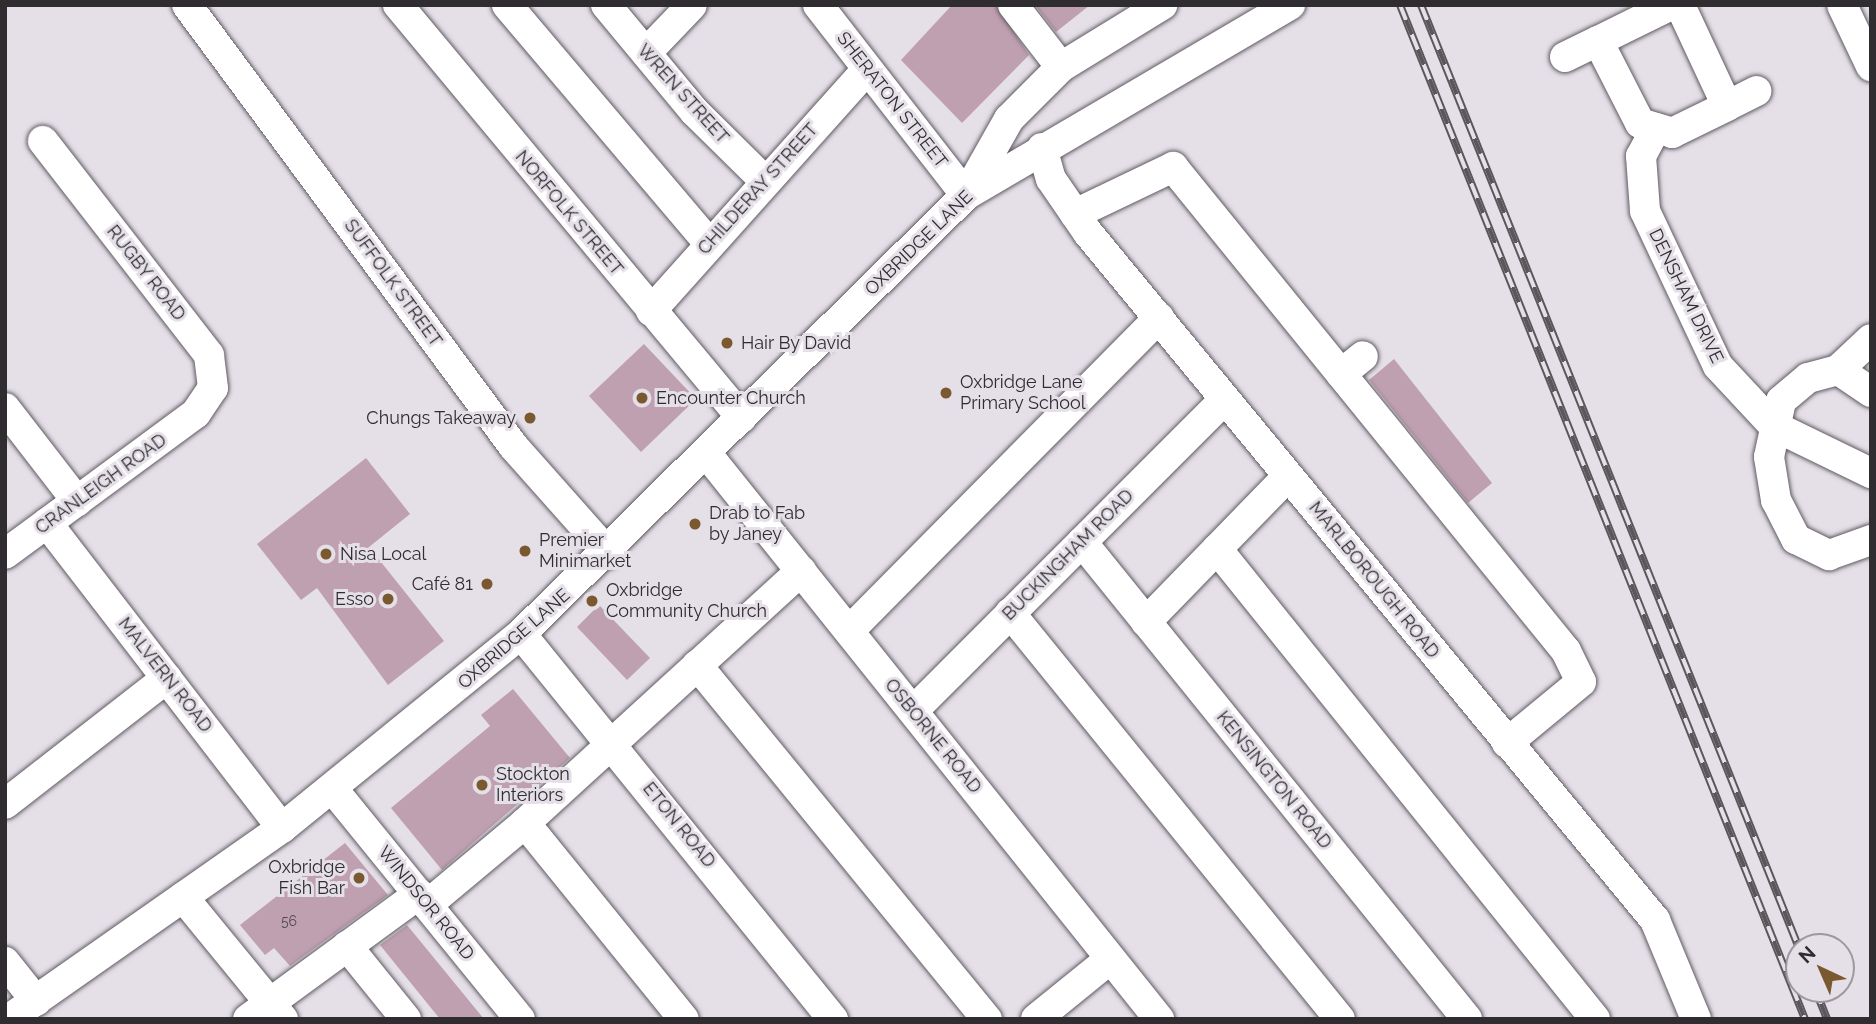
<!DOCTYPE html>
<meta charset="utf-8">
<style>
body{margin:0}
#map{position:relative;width:1876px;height:1024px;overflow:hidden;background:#e5dfe8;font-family:Raleway,sans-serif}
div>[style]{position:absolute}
.building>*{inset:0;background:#bfa0b0}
.roads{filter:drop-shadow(0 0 2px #605a62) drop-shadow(0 0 2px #605a62)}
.minor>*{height:30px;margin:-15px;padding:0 15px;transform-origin:15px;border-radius:15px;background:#fff}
.rail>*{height:8px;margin-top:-4px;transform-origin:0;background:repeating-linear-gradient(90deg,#e5dfe8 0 16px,#5a575b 0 32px);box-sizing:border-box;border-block:2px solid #5a575b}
.dots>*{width:19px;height:19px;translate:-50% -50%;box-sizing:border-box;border:4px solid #e5dfe8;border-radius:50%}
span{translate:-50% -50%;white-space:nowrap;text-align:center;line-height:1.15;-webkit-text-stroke:6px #e5dfe8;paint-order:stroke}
.number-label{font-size:14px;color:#534a50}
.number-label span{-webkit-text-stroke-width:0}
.street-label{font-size:18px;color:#2f2d30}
.poi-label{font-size:18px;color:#2f2d30}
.left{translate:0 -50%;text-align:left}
.right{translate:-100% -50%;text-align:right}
.frame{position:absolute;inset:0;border:7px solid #2f2d30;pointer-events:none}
.north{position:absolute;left:1785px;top:933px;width:70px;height:70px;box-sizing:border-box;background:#e5dfe8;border:2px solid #9c989e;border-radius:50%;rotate:316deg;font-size:19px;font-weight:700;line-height:28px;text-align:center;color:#2f2d30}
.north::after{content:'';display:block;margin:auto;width:24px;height:32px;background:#7a5930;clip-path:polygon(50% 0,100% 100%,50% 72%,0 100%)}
</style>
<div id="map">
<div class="building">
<i style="clip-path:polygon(952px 5px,996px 5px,1029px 55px,962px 123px,901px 60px)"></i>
<i style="clip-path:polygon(1035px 5px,1090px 5px,1056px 32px)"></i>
<i style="clip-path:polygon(644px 344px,696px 399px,641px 452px,589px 396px)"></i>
<i style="clip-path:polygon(1394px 359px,1492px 483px,1468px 503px,1369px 380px)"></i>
<i style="clip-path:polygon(366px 458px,410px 514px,369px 547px,444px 641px,388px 685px,317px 588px,301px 600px,257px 544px)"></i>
<i style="clip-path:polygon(599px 605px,650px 658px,627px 680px,577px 627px)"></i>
<i style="clip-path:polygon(513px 689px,570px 758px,442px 870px,391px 808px,490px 726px,481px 715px)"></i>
<i style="clip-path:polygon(345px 843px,388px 895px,290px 966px,274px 948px,265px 955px,240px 925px)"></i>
<i style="clip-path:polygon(407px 925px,484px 1019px,440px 1019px,380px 945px)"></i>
</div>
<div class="roads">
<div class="minor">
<i style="left:187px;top:5px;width:550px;rotate:53.51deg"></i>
<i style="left:514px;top:447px;width:142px;rotate:48.4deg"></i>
<i style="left:398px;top:5px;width:537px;rotate:50.21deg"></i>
<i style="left:507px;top:5px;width:312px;rotate:49.7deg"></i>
<i style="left:606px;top:5px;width:138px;rotate:50.3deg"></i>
<i style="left:694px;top:111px;width:97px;rotate:44.6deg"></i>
<i style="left:818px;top:5px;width:241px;rotate:52.1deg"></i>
<i style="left:1013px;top:5px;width:78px;rotate:52.3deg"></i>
<i style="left:1671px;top:5px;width:81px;rotate:153.7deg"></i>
<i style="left:1598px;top:41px;width:92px;rotate:62.9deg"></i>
<i style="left:1640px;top:123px;width:34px;rotate:17deg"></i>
<i style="left:1672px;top:133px;width:61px;rotate:-26.1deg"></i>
<i style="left:1727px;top:106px;width:111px;rotate:-115deg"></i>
<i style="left:1842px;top:5px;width:68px;rotate:64.6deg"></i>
<i style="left:646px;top:53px;width:66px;rotate:-46.2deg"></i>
<i style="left:1565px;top:57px;width:37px;rotate:-26deg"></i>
<i style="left:1727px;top:106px;width:33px;rotate:-27deg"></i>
<i style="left:1656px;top:128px;width:32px;rotate:118deg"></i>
<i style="left:1641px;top:156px;width:55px;rotate:85.8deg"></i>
<i style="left:1645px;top:211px;width:171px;rotate:64.8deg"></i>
<i style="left:1718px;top:366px;width:82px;rotate:47deg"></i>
<i style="left:1774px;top:426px;width:108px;rotate:25.9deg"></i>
<i style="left:1042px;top:148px;width:32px;rotate:74deg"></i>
<i style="left:1051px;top:179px;width:65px;rotate:55.6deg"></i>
<i style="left:1088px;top:233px;width:891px;rotate:50.47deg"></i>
<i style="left:1655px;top:920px;width:107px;rotate:67.5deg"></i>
<i style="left:970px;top:188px;width:79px;rotate:-60.5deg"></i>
<i style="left:1009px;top:119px;width:74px;rotate:-45deg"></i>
<i style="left:1061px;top:67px;width:119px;rotate:-31.5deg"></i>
<i style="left:1075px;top:214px;width:109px;rotate:-25.6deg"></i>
<i style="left:1173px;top:167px;width:623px;rotate:50.92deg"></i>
<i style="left:1566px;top:651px;width:34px;rotate:64deg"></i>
<i style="left:1581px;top:682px;width:96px;rotate:140.5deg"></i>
<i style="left:651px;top:311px;width:324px;rotate:-48.2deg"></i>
<i style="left:1838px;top:370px;width:45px;rotate:-43.2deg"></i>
<i style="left:1341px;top:374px;width:28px;rotate:-39deg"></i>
<i style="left:1871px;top:392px;width:40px;rotate:-146deg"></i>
<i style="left:1838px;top:370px;width:31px;rotate:165deg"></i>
<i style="left:1808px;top:378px;width:35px;rotate:140deg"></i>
<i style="left:1781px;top:401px;width:57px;rotate:102.1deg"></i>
<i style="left:1769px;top:457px;width:44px;rotate:80.8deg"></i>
<i style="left:1776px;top:500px;width:44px;rotate:62.9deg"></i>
<i style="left:1796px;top:539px;width:37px;rotate:26deg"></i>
<i style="left:1829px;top:555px;width:45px;rotate:-19.7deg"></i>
<i style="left:5px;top:408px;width:118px;rotate:52.3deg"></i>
<i style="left:707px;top:454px;width:724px;rotate:51.34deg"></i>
<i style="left:1288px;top:476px;width:102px;rotate:134.2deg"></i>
<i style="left:1217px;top:549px;width:603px;rotate:51.19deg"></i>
<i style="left:47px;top:523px;width:385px;rotate:52.4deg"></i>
<i style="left:1082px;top:542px;width:613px;rotate:51.09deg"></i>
<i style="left:5px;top:554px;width:237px;rotate:-36.4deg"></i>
<i style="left:196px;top:413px;width:30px;rotate:-56deg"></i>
<i style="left:213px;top:388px;width:33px;rotate:-97deg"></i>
<i style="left:209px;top:355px;width:271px;rotate:-127.8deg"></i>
<i style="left:1010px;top:613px;width:523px;rotate:50.9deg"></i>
<i style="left:1146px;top:622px;width:102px;rotate:-45.8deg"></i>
<i style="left:849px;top:631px;width:441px;rotate:-45.3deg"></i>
<i style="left:521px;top:634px;width:496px;rotate:51deg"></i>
<i style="left:697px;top:665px;width:458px;rotate:50.7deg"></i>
<i style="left:913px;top:711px;width:440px;rotate:-45deg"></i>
<i style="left:332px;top:788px;width:298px;rotate:50.9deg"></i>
<i style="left:5px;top:804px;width:205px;rotate:-37.9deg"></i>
<i style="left:525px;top:823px;width:252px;rotate:51deg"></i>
<i style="left:183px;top:897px;width:158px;rotate:50.7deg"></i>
<i style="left:427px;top:905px;width:128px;rotate:-39.9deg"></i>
<i style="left:525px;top:823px;width:374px;rotate:-42.4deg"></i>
<i style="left:347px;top:946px;width:94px;rotate:51.1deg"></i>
<i style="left:5px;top:962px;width:50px;rotate:51.5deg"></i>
<i style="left:9px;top:1019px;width:333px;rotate:-35deg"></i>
<i style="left:282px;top:828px;width:308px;rotate:-39.1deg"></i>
<i style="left:521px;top:634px;width:625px;rotate:-44.61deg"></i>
<i style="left:966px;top:195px;width:376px;rotate:-30.4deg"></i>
<i style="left:248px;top:1019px;width:212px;rotate:-36.2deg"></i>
<i style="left:1036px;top:1019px;width:95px;rotate:-39deg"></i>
</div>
</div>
<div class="rail">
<i style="left:1400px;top:5px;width:1092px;rotate:68.23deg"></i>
<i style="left:1421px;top:5px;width:1016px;rotate:68.16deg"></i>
<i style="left:1815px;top:989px;width:32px;rotate:68deg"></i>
</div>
<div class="dots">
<i style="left:727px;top:343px;background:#7a5930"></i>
<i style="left:946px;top:393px;background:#7a5930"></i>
<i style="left:642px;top:398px;background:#7a5930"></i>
<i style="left:530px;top:418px;background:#7a5930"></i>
<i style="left:695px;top:524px;background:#7a5930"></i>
<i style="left:525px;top:551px;background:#7a5930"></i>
<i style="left:326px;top:554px;background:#7a5930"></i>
<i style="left:487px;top:584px;background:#7a5930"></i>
<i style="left:388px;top:599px;background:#7a5930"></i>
<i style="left:592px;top:601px;background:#7a5930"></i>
<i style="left:482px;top:785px;background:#7a5930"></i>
<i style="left:359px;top:878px;background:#7a5930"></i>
</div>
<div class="number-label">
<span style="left:289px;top:921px">56</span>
</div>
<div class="street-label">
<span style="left:683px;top:94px;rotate:48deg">WREN STREET</span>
<span style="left:892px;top:100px;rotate:52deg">SHERATON STREET</span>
<span style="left:758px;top:189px;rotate:-48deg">CHILDERAY STREET</span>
<span style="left:569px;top:213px;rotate:50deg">NORFOLK STREET</span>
<span style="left:919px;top:243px;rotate:-44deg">OXBRIDGE LANE</span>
<span style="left:146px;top:273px;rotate:52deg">RUGBY ROAD</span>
<span style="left:393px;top:283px;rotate:54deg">SUFFOLK STREET</span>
<span style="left:1686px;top:296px;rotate:64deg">DENSHAM DRIVE</span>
<span style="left:101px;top:484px;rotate:-36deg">CRANLEIGH ROAD</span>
<span style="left:1068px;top:555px;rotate:-45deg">BUCKINGHAM ROAD</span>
<span style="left:1374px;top:580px;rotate:51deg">MARLBOROUGH ROAD</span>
<span style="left:514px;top:639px;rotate:-41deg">OXBRIDGE LANE</span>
<span style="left:165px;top:675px;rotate:52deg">MALVERN ROAD</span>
<span style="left:933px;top:736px;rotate:51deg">OSBORNE ROAD</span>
<span style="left:1274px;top:780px;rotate:51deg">KENSINGTON ROAD</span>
<span style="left:679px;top:825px;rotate:51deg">ETON ROAD</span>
<span style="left:426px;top:903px;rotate:51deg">WINDSOR ROAD</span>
</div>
<div class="poi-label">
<span class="left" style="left:741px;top:343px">Hair By David</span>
<span class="left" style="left:960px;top:393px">Oxbridge Lane<br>Primary School</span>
<span class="left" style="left:656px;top:398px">Encounter Church</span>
<span class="right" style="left:516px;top:418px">Chungs Takeaway</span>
<span class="left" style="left:709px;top:524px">Drab to Fab<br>by Janey</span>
<span class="left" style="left:539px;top:551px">Premier<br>Minimarket</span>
<span class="left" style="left:340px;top:554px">Nisa Local</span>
<span class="right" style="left:473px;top:584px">Café 81</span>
<span class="left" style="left:606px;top:601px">Oxbridge<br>Community Church</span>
<span class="right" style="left:374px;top:599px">Esso</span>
<span class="left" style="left:496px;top:785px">Stockton<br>Interiors</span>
<span class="right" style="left:345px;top:878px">Oxbridge<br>Fish Bar</span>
</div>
<div class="frame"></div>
<div class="north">N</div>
</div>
